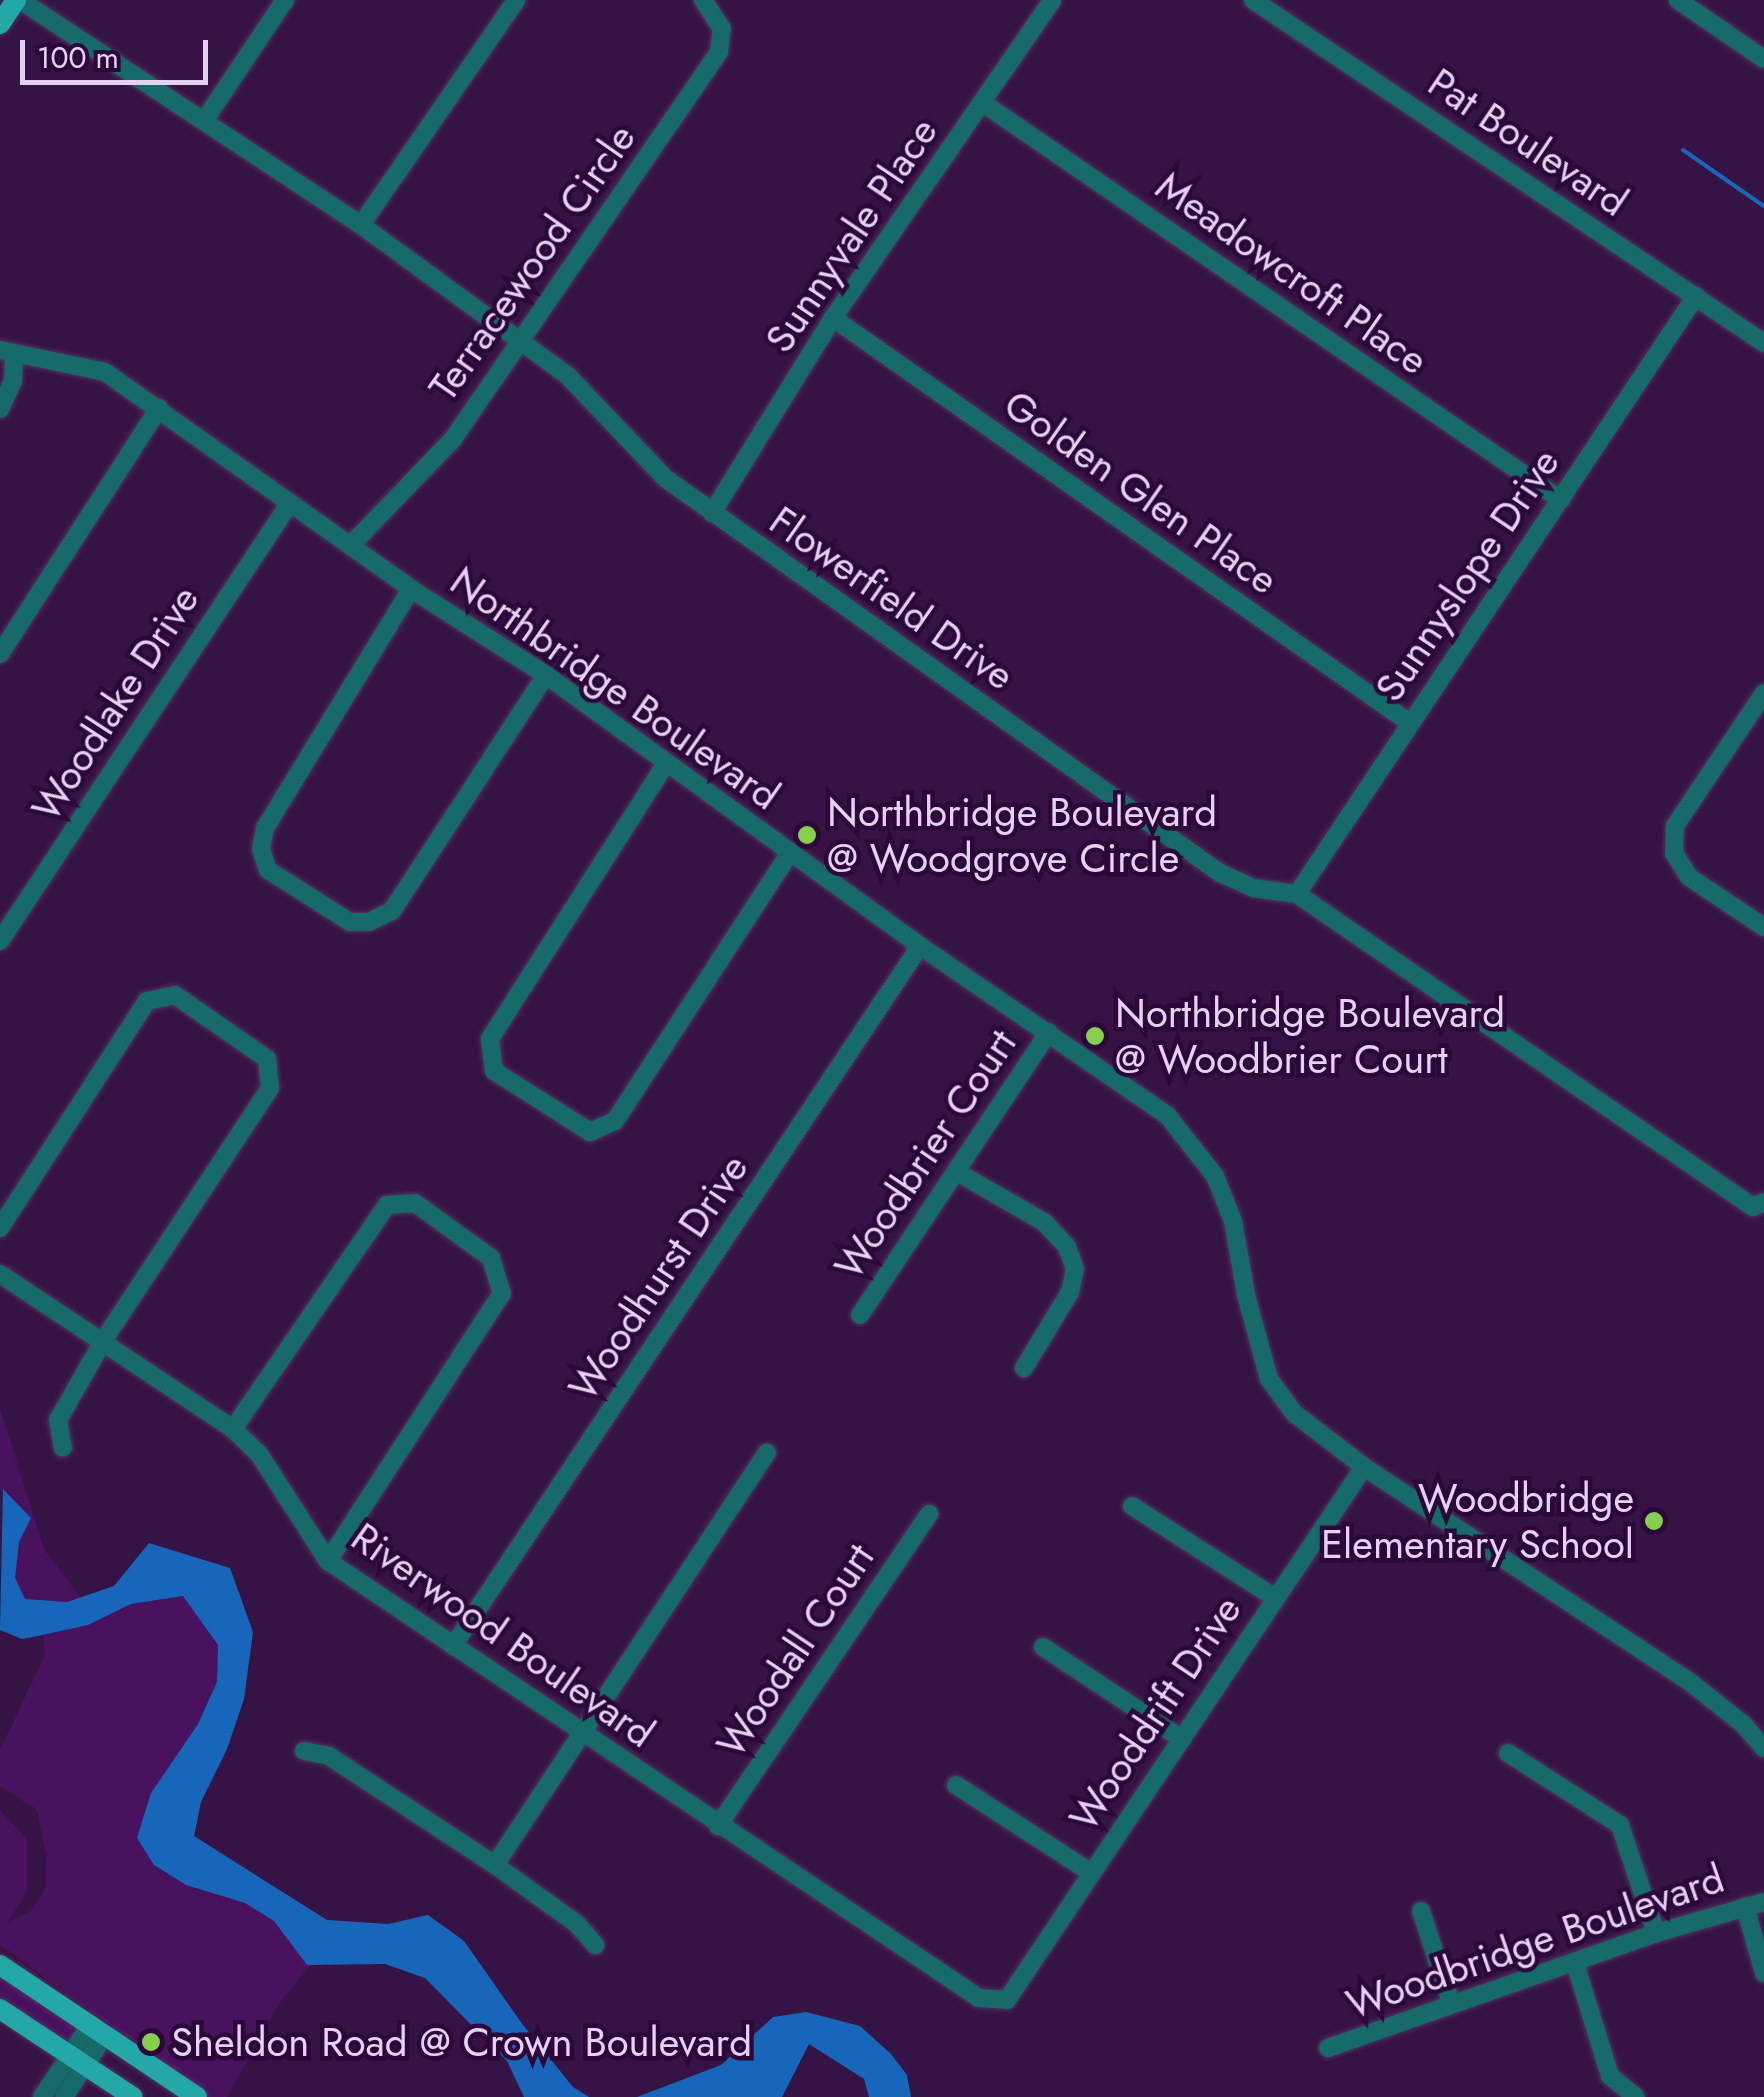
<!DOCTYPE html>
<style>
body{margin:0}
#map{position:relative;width:1764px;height:2097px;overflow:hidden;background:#361345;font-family:Jost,sans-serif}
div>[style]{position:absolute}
.green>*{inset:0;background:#48125e}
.water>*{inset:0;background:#1866b9}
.stream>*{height:4px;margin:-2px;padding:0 2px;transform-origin:2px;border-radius:2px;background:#1866b9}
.roads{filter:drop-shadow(0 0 2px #523160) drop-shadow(0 0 2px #523160)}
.minor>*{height:18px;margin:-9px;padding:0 9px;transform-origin:9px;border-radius:9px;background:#166a69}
.major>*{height:20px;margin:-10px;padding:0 10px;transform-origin:10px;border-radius:10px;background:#24a8a7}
.dots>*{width:28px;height:28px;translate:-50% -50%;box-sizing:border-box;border:5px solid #2b073a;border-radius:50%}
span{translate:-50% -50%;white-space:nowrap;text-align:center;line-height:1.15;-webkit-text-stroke:9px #2b073a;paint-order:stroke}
.street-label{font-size:40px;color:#e5d1f0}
.poi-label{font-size:40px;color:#e5d1f0}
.left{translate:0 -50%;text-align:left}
.right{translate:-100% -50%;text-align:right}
.scale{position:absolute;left:20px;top:40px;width:188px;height:45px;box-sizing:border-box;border:5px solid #e5d1f0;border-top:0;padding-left:12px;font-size:30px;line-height:35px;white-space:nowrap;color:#e5d1f0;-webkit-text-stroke:8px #2b073a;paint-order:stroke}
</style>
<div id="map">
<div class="green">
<i style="clip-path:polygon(0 1408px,44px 1549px,81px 1598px,67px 1602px,24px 1599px,15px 1578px,19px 1542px,30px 1518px,0 1490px)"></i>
<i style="clip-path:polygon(184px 1596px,219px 1645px,217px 1682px,198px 1724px,151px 1793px,154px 1865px,186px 1885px,245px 1903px,275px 1921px,306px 1964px,311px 1965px,280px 2002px,227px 2097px,209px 2097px,0 1945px,0 1810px,27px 1839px,27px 1892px,8px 1922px,31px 1911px,45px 1889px,46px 1855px,37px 1810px,0 1786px,0 1750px,45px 1655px,43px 1635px,88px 1625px,131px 1604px)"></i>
<i style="clip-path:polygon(0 1972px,58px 2011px,79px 2032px,77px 2043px,53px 2034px,0 2000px)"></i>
</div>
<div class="water">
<i style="clip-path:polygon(3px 1489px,31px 1518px,19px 1542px,15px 1578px,25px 1599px,67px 1602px,114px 1586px,149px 1543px,230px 1568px,253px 1632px,244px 1699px,227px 1749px,201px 1802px,194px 1836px,327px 1920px,388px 1924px,428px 1915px,464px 1941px,523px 2025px,573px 2087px,589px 2097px,524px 2097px,507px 2061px,425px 1978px,385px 1964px,307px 1965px,274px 1921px,245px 1903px,186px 1885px,154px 1865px,137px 1838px,151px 1793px,198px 1724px,217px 1682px,218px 1645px,183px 1596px,131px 1604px,88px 1625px,38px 1636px,22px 1639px,0 1630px)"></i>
<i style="clip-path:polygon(806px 2012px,860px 2026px,891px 2054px,907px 2075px,911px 2097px,869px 2097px,864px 2079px,809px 2044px,782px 2097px,637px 2097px,721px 2065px,773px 2017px)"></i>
</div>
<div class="stream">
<i style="left:1683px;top:150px;width:98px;rotate:34.7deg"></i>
</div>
<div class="roads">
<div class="minor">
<i style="left:20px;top:0;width:409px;rotate:33.4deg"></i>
<i style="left:361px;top:225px;width:256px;rotate:36.1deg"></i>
<i style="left:568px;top:376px;width:141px;rotate:46.4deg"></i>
<i style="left:665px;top:478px;width:681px;rotate:35.44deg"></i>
<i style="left:1220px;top:873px;width:36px;rotate:24deg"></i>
<i style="left:1253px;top:888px;width:44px;rotate:7.8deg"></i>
<i style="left:1297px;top:894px;width:553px;rotate:34.47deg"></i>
<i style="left:1753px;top:1207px;width:12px;rotate:-24deg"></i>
<i style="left:1253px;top:0;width:615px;rotate:33.87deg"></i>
<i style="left:1678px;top:0;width:104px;rotate:34.5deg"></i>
<i style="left:983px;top:103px;width:701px;rotate:34.48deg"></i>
<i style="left:204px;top:121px;width:146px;rotate:-56.2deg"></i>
<i style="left:361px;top:225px;width:273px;rotate:-55.4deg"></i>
<i style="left:833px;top:318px;width:705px;rotate:35.07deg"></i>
<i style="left:0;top:350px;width:107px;rotate:11.8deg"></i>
<i style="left:105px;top:372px;width:375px;rotate:35.3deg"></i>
<i style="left:411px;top:589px;width:160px;rotate:32.5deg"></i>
<i style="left:546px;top:675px;width:462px;rotate:35.9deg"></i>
<i style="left:920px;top:946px;width:299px;rotate:34.4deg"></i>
<i style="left:1167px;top:1115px;width:78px;rotate:51.8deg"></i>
<i style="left:1215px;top:1176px;width:48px;rotate:68.2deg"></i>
<i style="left:1233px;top:1221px;width:75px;rotate:80deg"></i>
<i style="left:1246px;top:1295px;width:87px;rotate:74.7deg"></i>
<i style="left:1269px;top:1379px;width:42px;rotate:53.7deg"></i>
<i style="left:1294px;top:1413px;width:88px;rotate:37.6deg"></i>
<i style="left:1364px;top:1467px;width:391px;rotate:33.4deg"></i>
<i style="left:1690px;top:1682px;width:68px;rotate:38.4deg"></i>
<i style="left:1743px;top:1724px;width:32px;rotate:49deg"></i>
<i style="left:0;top:409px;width:31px;rotate:-65deg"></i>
<i style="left:13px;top:381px;width:25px;rotate:-88deg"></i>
<i style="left:712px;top:513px;width:229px;rotate:-58.2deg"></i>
<i style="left:833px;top:318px;width:386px;rotate:-55.4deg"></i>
<i style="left:352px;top:544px;width:146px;rotate:-46.1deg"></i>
<i style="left:453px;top:439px;width:470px;rotate:-55.5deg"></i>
<i style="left:719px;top:52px;width:23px;rotate:-83deg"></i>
<i style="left:722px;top:29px;width:35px;rotate:-123deg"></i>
<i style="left:411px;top:589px;width:280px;rotate:121.4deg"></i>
<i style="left:265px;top:828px;width:21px;rotate:101deg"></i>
<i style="left:261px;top:849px;width:22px;rotate:72deg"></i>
<i style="left:268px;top:870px;width:97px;rotate:32.4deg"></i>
<i style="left:350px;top:922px;width:19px"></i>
<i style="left:369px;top:922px;width:25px;rotate:-26deg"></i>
<i style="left:392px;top:911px;width:282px;rotate:-56.9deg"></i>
<i style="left:0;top:654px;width:293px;rotate:-57.1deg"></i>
<i style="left:1764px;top:693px;width:160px;rotate:123.8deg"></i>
<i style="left:1675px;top:826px;width:27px;rotate:92deg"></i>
<i style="left:1674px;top:853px;width:28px;rotate:58deg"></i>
<i style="left:1689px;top:877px;width:90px;rotate:33.7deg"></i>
<i style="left:665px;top:765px;width:325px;rotate:122.6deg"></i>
<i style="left:490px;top:1039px;width:32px;rotate:83deg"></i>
<i style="left:494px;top:1071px;width:114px;rotate:32.4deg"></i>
<i style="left:590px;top:1132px;width:27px;rotate:-24deg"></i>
<i style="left:615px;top:1121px;width:320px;rotate:-56.9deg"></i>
<i style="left:1297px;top:894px;width:719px;rotate:-56.29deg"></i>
<i style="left:0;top:941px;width:524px;rotate:-56.52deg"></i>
<i style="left:957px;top:1172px;width:100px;rotate:29.9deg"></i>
<i style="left:1044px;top:1222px;width:34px;rotate:47deg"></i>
<i style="left:1067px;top:1247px;width:23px;rotate:70deg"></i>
<i style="left:1075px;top:1269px;width:24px;rotate:102deg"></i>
<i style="left:1070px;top:1292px;width:89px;rotate:121.2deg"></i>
<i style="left:0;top:1228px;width:270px;rotate:-57.1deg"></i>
<i style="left:147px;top:1001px;width:29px;rotate:-12deg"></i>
<i style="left:175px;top:995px;width:112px;rotate:34.8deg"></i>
<i style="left:267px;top:1059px;width:29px;rotate:84deg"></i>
<i style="left:270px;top:1088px;width:305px;rotate:123.4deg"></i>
<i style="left:102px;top:1343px;width:89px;rotate:119.7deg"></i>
<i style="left:58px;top:1420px;width:28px;rotate:80deg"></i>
<i style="left:0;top:1274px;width:280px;rotate:33.6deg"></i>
<i style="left:233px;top:1429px;width:36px;rotate:44deg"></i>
<i style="left:259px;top:1454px;width:127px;rotate:57.2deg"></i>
<i style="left:328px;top:1561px;width:784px;rotate:33.87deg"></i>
<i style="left:979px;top:1998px;width:28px;rotate:4deg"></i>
<i style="left:1007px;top:2000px;width:642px;rotate:-56.19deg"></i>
<i style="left:860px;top:1315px;width:340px;rotate:-56.3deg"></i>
<i style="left:233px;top:1429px;width:272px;rotate:-55.5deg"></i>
<i style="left:387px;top:1205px;width:28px;rotate:-4deg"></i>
<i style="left:415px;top:1203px;width:94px;rotate:35.9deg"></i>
<i style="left:491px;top:1258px;width:37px;rotate:73deg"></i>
<i style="left:502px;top:1293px;width:320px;rotate:123deg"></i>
<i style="left:1132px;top:1506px;width:169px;rotate:32.7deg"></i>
<i style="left:453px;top:1646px;width:841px;rotate:-56.29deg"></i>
<i style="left:1043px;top:1647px;width:167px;rotate:33.5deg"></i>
<i style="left:304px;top:1751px;width:25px;rotate:11deg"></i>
<i style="left:329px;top:1756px;width:199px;rotate:33.3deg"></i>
<i style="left:495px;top:1865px;width:101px;rotate:35.7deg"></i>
<i style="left:577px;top:1924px;width:28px;rotate:49deg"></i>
<i style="left:1508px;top:1753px;width:133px;rotate:32.7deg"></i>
<i style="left:1620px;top:1825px;width:114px;rotate:71.6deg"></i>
<i style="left:956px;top:1785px;width:160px;rotate:33deg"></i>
<i style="left:718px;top:1826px;width:377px;rotate:-55.9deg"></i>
<i style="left:495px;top:1865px;width:494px;rotate:-56.6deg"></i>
<i style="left:1745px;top:1907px;width:69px;rotate:73.9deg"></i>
<i style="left:1421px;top:1911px;width:96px;rotate:71.8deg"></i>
<i style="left:1575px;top:1963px;width:118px;rotate:72.8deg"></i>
<i style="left:1610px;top:2076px;width:33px;rotate:39deg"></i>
<i style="left:1328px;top:2048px;width:348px;rotate:-19.3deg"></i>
<i style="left:1656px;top:1933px;width:112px;rotate:-16deg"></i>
<i style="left:42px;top:2097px;width:87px;rotate:-56.3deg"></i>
<i style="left:64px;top:2097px;width:74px;rotate:-56.5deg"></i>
</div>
<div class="major">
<i style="left:0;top:24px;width:29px;rotate:-56deg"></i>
<i style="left:0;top:1965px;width:237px;rotate:33.8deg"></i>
<i style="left:0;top:2009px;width:159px;rotate:33.5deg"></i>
</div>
</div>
<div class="dots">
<i style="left:807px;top:835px;background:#85cf4d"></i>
<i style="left:1095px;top:1036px;background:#85cf4d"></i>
<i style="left:1654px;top:1521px;background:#85cf4d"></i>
<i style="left:151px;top:2042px;background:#85cf4d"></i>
</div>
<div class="street-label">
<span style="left:1528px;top:142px;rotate:34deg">Pat Boulevard</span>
<span style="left:851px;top:235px;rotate:-56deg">Sunnyvale Place</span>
<span style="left:532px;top:262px;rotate:-55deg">Terracewood Circle</span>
<span style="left:1292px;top:273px;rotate:35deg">Meadowcroft Place</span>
<span style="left:1141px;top:492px;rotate:35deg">Golden Glen Place</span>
<span style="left:1467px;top:575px;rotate:-56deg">Sunnyslope Drive</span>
<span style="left:892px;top:598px;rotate:35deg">Flowerfield Drive</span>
<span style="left:615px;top:688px;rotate:35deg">Northbridge Boulevard</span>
<span style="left:115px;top:703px;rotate:-57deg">Woodlake Drive</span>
<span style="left:925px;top:1154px;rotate:-56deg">Woodbrier Court</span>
<span style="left:658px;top:1277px;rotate:-56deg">Woodhurst Drive</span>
<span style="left:503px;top:1635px;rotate:35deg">Riverwood Boulevard</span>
<span style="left:795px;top:1650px;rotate:-56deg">Woodall Court</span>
<span style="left:1155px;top:1713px;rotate:-56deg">Wooddrift Drive</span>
<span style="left:1535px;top:1941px;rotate:-19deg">Woodbridge Boulevard</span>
</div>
<div class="poi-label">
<span class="left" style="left:827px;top:835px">Northbridge Boulevard<br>@ Woodgrove Circle</span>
<span class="left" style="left:1115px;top:1036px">Northbridge Boulevard<br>@ Woodbrier Court</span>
<span class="right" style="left:1634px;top:1521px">Woodbridge<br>Elementary School</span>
<span class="left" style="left:171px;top:2042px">Sheldon Road @ Crown Boulevard</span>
</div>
<div class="scale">100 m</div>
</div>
